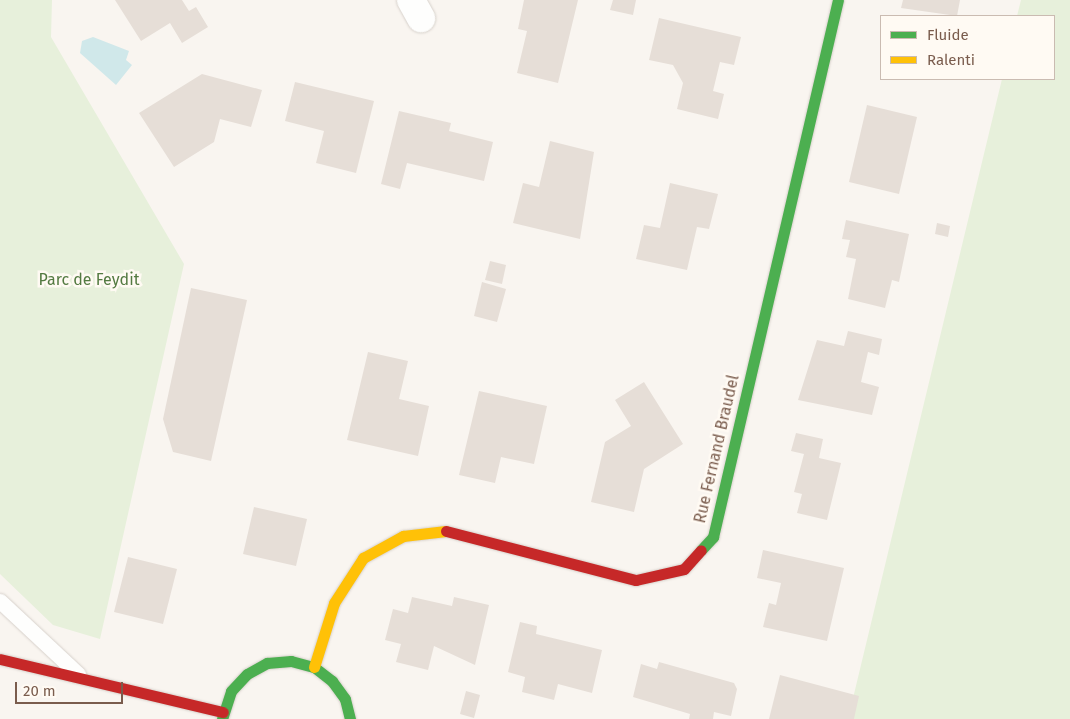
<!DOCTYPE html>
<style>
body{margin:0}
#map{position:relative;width:1070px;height:719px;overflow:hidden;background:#f9f5f0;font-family:"Fira Sans",sans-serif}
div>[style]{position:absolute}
.green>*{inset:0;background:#e7f0db}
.water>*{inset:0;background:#d0e8ea}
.building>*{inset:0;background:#e6ded7}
.roads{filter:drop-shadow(0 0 1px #d7d1cb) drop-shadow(0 0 1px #d7d1cb)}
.lane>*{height:15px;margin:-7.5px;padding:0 7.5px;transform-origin:7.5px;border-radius:7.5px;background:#fefefd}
.street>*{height:28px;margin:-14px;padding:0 14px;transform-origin:14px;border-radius:14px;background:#fefefd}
.fast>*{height:11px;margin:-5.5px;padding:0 5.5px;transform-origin:5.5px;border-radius:5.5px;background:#4caf50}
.slow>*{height:11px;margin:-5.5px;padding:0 5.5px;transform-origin:5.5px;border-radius:5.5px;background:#ffc107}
.jam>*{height:11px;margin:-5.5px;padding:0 5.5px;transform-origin:5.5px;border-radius:5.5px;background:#c62828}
span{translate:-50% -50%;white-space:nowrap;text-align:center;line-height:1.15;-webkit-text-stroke:5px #fffaf3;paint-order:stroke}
.park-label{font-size:16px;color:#537a41}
.street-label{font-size:16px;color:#7a5c4d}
.legend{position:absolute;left:880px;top:15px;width:175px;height:65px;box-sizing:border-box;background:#fffaf3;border:1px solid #cabbb1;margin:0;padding:6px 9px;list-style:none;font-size:15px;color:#7a5c4d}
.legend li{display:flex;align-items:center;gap:10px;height:25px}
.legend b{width:25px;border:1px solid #cabbb1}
.scale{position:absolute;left:15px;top:682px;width:108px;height:22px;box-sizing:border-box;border:2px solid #7a5c4d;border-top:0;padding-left:6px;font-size:15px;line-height:18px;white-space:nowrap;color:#7a5c4d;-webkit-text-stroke:4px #fffaf3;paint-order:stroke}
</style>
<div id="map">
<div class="green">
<i style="clip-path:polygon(0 0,52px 0,51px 37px,184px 264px,100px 639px,53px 625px,0 574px)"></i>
<i style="clip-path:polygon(1021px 0,1070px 0,1070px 719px,848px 719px,1002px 79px,1054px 79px,1054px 16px,1017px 16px)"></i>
</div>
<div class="water">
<i style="clip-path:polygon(93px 37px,129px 51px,126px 60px,132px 65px,116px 85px,80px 53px,82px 41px)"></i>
</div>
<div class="building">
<i style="clip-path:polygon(115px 0,182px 0,189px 11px,196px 7px,208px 27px,182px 43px,170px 23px,141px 41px)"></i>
<i style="clip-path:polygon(524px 0,578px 0,558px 83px,517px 73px,527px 31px,518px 29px)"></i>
<i style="clip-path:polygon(613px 0,636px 0,633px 15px,610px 10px)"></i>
<i style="clip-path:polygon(903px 0,960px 0,957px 16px,901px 8px)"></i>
<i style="clip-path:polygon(659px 18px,741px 37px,734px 65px,720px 62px,713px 91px,724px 94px,718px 119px,677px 109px,683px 83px,673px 65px,649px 60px)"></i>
<i style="clip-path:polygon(202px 74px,262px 90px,251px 127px,220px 119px,214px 142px,174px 167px,139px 113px)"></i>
<i style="clip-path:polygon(295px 82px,374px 101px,356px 173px,316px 163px,324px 131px,285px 121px)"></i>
<i style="clip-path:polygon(867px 105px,917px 117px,899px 194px,849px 182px)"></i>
<i style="clip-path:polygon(399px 111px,451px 123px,449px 131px,493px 142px,484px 181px,407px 163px,400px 189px,381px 184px)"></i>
<i style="clip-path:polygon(550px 141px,594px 152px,580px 239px,513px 223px,523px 183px,539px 187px)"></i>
<i style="clip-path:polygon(670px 183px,718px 194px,709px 229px,697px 227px,687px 270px,636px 259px,644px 225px,660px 228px)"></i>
<i style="clip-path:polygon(846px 220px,909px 234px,899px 282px,892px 280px,885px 308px,848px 299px,856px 259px,846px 257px,850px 240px,842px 239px)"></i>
<i style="clip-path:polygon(937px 223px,950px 226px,948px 237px,935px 234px)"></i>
<i style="clip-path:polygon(490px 261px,506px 265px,502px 284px,485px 280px)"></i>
<i style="clip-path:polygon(482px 282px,506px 289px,497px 322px,474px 316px)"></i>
<i style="clip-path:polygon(191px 288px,247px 300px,211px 461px,173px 452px,163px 419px)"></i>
<i style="clip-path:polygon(848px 331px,882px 339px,879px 355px,868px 352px,861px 382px,879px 387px,872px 415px,798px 400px,817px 340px,844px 346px)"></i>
<i style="clip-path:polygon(368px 352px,408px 361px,399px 399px,429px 406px,418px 456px,347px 440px)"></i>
<i style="clip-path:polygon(644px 382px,683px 444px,644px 469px,634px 512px,591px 502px,605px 442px,631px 426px,615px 400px)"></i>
<i style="clip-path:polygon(479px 391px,547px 406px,534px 464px,501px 457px,495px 483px,459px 475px)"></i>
<i style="clip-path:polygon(796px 433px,823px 439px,819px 458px,841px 463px,827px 520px,797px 513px,802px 494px,794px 492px,804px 454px,791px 451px)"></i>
<i style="clip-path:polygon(254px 507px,307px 519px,296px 566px,243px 554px)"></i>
<i style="clip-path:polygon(763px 550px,844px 568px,827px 641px,763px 627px,769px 603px,776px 605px,781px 583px,757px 578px)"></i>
<i style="clip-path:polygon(128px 557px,177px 569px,163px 624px,114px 612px)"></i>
<i style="clip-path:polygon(412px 597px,452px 606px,454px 597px,489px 605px,475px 665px,434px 646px,428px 670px,396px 662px,401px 644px,385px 640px,393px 609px,408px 613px)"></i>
<i style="clip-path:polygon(520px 622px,537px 626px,536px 634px,602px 650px,592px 693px,558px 684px,554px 700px,522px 692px,525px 677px,508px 672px)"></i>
<i style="clip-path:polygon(659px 662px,734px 683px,737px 689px,731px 716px,714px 712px,713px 719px,689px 719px,690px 714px,633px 697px,641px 664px,657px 669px)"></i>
<i style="clip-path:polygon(780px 675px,859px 696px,854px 719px,769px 719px)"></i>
<i style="clip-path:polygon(466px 691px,480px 695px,474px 718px,460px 714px)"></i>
</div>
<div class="roads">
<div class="lane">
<i style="left:0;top:601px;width:107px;rotate:43.1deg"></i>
</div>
<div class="street">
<i style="left:411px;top:0;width:21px;rotate:61deg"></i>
</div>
<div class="fast">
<i style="left:701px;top:550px;width:18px;rotate:-47deg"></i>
<i style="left:713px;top:537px;width:551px;rotate:-76.9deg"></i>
<i style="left:222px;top:719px;width:29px;rotate:-72deg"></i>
<i style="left:231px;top:691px;width:23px;rotate:-47deg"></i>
<i style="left:247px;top:674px;width:23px;rotate:-29deg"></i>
<i style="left:267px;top:663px;width:24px;rotate:-5deg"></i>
<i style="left:291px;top:661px;width:24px;rotate:15deg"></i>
<i style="left:314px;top:667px;width:23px;rotate:38deg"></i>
<i style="left:332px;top:681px;width:22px;rotate:54deg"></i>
<i style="left:345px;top:699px;width:21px;rotate:76deg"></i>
</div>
<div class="slow">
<i style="left:314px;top:667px;width:67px;rotate:-72.6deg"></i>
<i style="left:334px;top:603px;width:54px;rotate:-57.2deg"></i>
<i style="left:363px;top:558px;width:46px;rotate:-28.8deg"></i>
<i style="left:403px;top:536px;width:43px;rotate:-6.6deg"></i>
</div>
<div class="jam">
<i style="left:446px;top:531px;width:196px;rotate:14.5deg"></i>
<i style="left:636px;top:580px;width:49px;rotate:-12.9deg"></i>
<i style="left:684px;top:569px;width:25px;rotate:-48deg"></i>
<i style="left:0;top:659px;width:229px;rotate:13.4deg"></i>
</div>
</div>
<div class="park-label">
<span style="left:89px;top:280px">Parc de Feydit</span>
</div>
<div class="street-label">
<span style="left:717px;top:449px;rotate:-77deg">Rue Fernand Braudel</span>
</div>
<ul class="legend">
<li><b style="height:6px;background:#4caf50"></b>Fluide</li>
<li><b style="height:6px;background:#ffc107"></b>Ralenti</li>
</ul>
<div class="scale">20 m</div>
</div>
